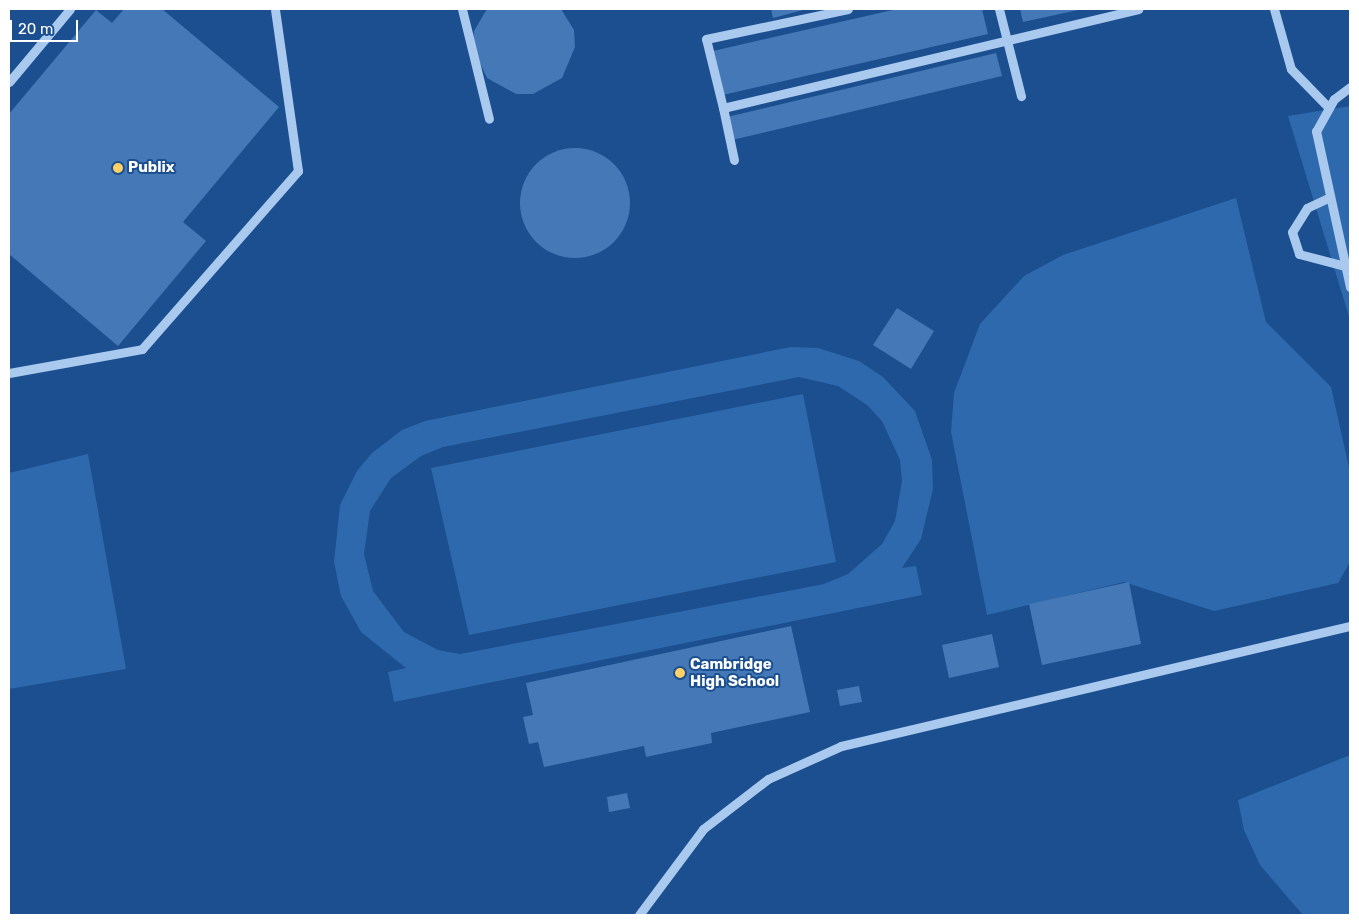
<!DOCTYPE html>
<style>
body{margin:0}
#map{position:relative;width:1359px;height:924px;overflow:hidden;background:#1b4f8f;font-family:Rubik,sans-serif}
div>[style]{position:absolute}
.green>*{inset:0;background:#2e69ad}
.building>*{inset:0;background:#4478b7}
.round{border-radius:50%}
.minor>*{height:9px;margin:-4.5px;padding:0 4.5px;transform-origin:4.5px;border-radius:4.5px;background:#a9c9ee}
.dots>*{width:14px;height:14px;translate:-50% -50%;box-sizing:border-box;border:2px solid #1b4f8f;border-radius:50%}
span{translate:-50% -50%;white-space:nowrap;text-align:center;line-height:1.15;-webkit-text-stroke:4px #1b4f8f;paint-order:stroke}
.poi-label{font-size:15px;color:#fff;font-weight:700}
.left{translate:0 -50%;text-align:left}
.frame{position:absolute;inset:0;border:10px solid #fff;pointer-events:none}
.scale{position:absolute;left:10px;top:20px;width:68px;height:22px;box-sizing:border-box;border:2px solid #fff;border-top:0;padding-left:6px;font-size:15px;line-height:18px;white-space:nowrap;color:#fff;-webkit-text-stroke:4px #1b4f8f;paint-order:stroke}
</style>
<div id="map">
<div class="green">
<i style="clip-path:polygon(1350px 106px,1350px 320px,1288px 116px)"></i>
<i style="clip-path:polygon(1236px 198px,1266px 322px,1331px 387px,1350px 472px,1350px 562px,1338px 583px,1214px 611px,1124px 582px,987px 615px,951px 432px,954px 393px,980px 324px,1024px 276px,1063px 255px)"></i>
<i style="clip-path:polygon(evenodd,791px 347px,818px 348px,859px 361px,883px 377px,915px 411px,932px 460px,933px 489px,921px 539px,902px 568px,916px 566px,922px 595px,394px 702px,388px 672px,406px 668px,361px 632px,341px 596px,334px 562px,340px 505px,357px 471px,372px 453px,402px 430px,425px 421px,791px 347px,799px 377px,838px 386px,867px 405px,882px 421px,900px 460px,902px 481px,895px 521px,882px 544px,848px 574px,824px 584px,460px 654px,438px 650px,404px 632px,373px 591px,364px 554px,370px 511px,391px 478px,421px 456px,443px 447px,799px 377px)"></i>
<i style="clip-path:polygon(803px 394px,836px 562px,469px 635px,431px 468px)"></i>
<i style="clip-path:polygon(88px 454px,126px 669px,9px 689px,9px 473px)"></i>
<i style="clip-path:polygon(1350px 755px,1350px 915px,1303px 915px,1260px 865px,1244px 830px,1238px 800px)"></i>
</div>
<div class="building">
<i style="clip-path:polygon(124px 9px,162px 9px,279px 107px,183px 222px,206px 241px,118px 346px,9px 254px,9px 114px,96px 10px,112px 23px)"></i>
<i style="clip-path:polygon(487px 9px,561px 9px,574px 30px,575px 47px,562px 78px,533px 94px,516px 94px,487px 78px,473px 48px,474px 31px)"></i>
<i style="clip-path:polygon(771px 9px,807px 9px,773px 18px)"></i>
<i style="clip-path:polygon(897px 9px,982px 9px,988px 34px,723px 95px,713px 51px)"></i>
<i style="clip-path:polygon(1020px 9px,1078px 9px,1078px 10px,1023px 22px)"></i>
<i style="clip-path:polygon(996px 53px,1002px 76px,732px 140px,727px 117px)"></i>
<i class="round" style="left:520px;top:148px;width:110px;height:110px"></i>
<i style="clip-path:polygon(897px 308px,934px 331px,911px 369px,873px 345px)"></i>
<i style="clip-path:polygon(1129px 582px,1141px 644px,1042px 665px,1029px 604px)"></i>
<i style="clip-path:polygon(791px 626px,810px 712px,711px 733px,712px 743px,646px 757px,644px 746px,544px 767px,538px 742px,529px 744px,523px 717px,533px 715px,526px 683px)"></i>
<i style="clip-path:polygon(992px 634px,999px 667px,949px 678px,942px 645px)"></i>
<i style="clip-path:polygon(859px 686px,862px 702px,840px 706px,837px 690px)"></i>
<i style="clip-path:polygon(627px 793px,630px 808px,609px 812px,607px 797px)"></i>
</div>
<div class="minor">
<i style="left:462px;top:9px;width:113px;rotate:76.2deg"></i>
<i style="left:999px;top:9px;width:90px;rotate:75.8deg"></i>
<i style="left:1274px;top:9px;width:62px;rotate:74.2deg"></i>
<i style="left:1291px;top:69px;width:54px;rotate:45.7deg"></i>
<i style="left:9px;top:82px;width:95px;rotate:-50.1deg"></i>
<i style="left:1350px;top:87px;width:20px;rotate:143deg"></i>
<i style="left:1334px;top:99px;width:37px;rotate:119deg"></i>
<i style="left:1316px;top:131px;width:160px;rotate:77.7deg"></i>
<i style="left:723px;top:108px;width:71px;rotate:-103.8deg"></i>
<i style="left:706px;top:39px;width:145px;rotate:-11.9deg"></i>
<i style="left:734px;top:160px;width:53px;rotate:-101.9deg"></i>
<i style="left:723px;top:108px;width:427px;rotate:-13.4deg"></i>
<i style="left:1328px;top:198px;width:23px;rotate:155deg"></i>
<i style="left:1307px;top:208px;width:28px;rotate:122deg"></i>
<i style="left:1292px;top:232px;width:23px;rotate:72deg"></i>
<i style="left:1299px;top:254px;width:48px;rotate:14.6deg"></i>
<i style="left:9px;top:373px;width:135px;rotate:-10.2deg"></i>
<i style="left:142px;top:349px;width:237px;rotate:-48.8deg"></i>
<i style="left:298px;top:171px;width:164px;rotate:-98.1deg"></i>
<i style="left:639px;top:915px;width:107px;rotate:-53.3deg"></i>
<i style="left:703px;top:829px;width:82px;rotate:-37.6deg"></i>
<i style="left:768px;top:779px;width:80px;rotate:-24.3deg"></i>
<i style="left:841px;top:746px;width:523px;rotate:-13.27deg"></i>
</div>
<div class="dots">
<i style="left:118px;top:168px;background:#ffd166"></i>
<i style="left:680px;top:673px;background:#ffd166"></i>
</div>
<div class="poi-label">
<span class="left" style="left:128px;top:168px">Publix</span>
<span class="left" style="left:690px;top:673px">Cambridge<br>High School</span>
</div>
<div class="frame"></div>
<div class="scale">20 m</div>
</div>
